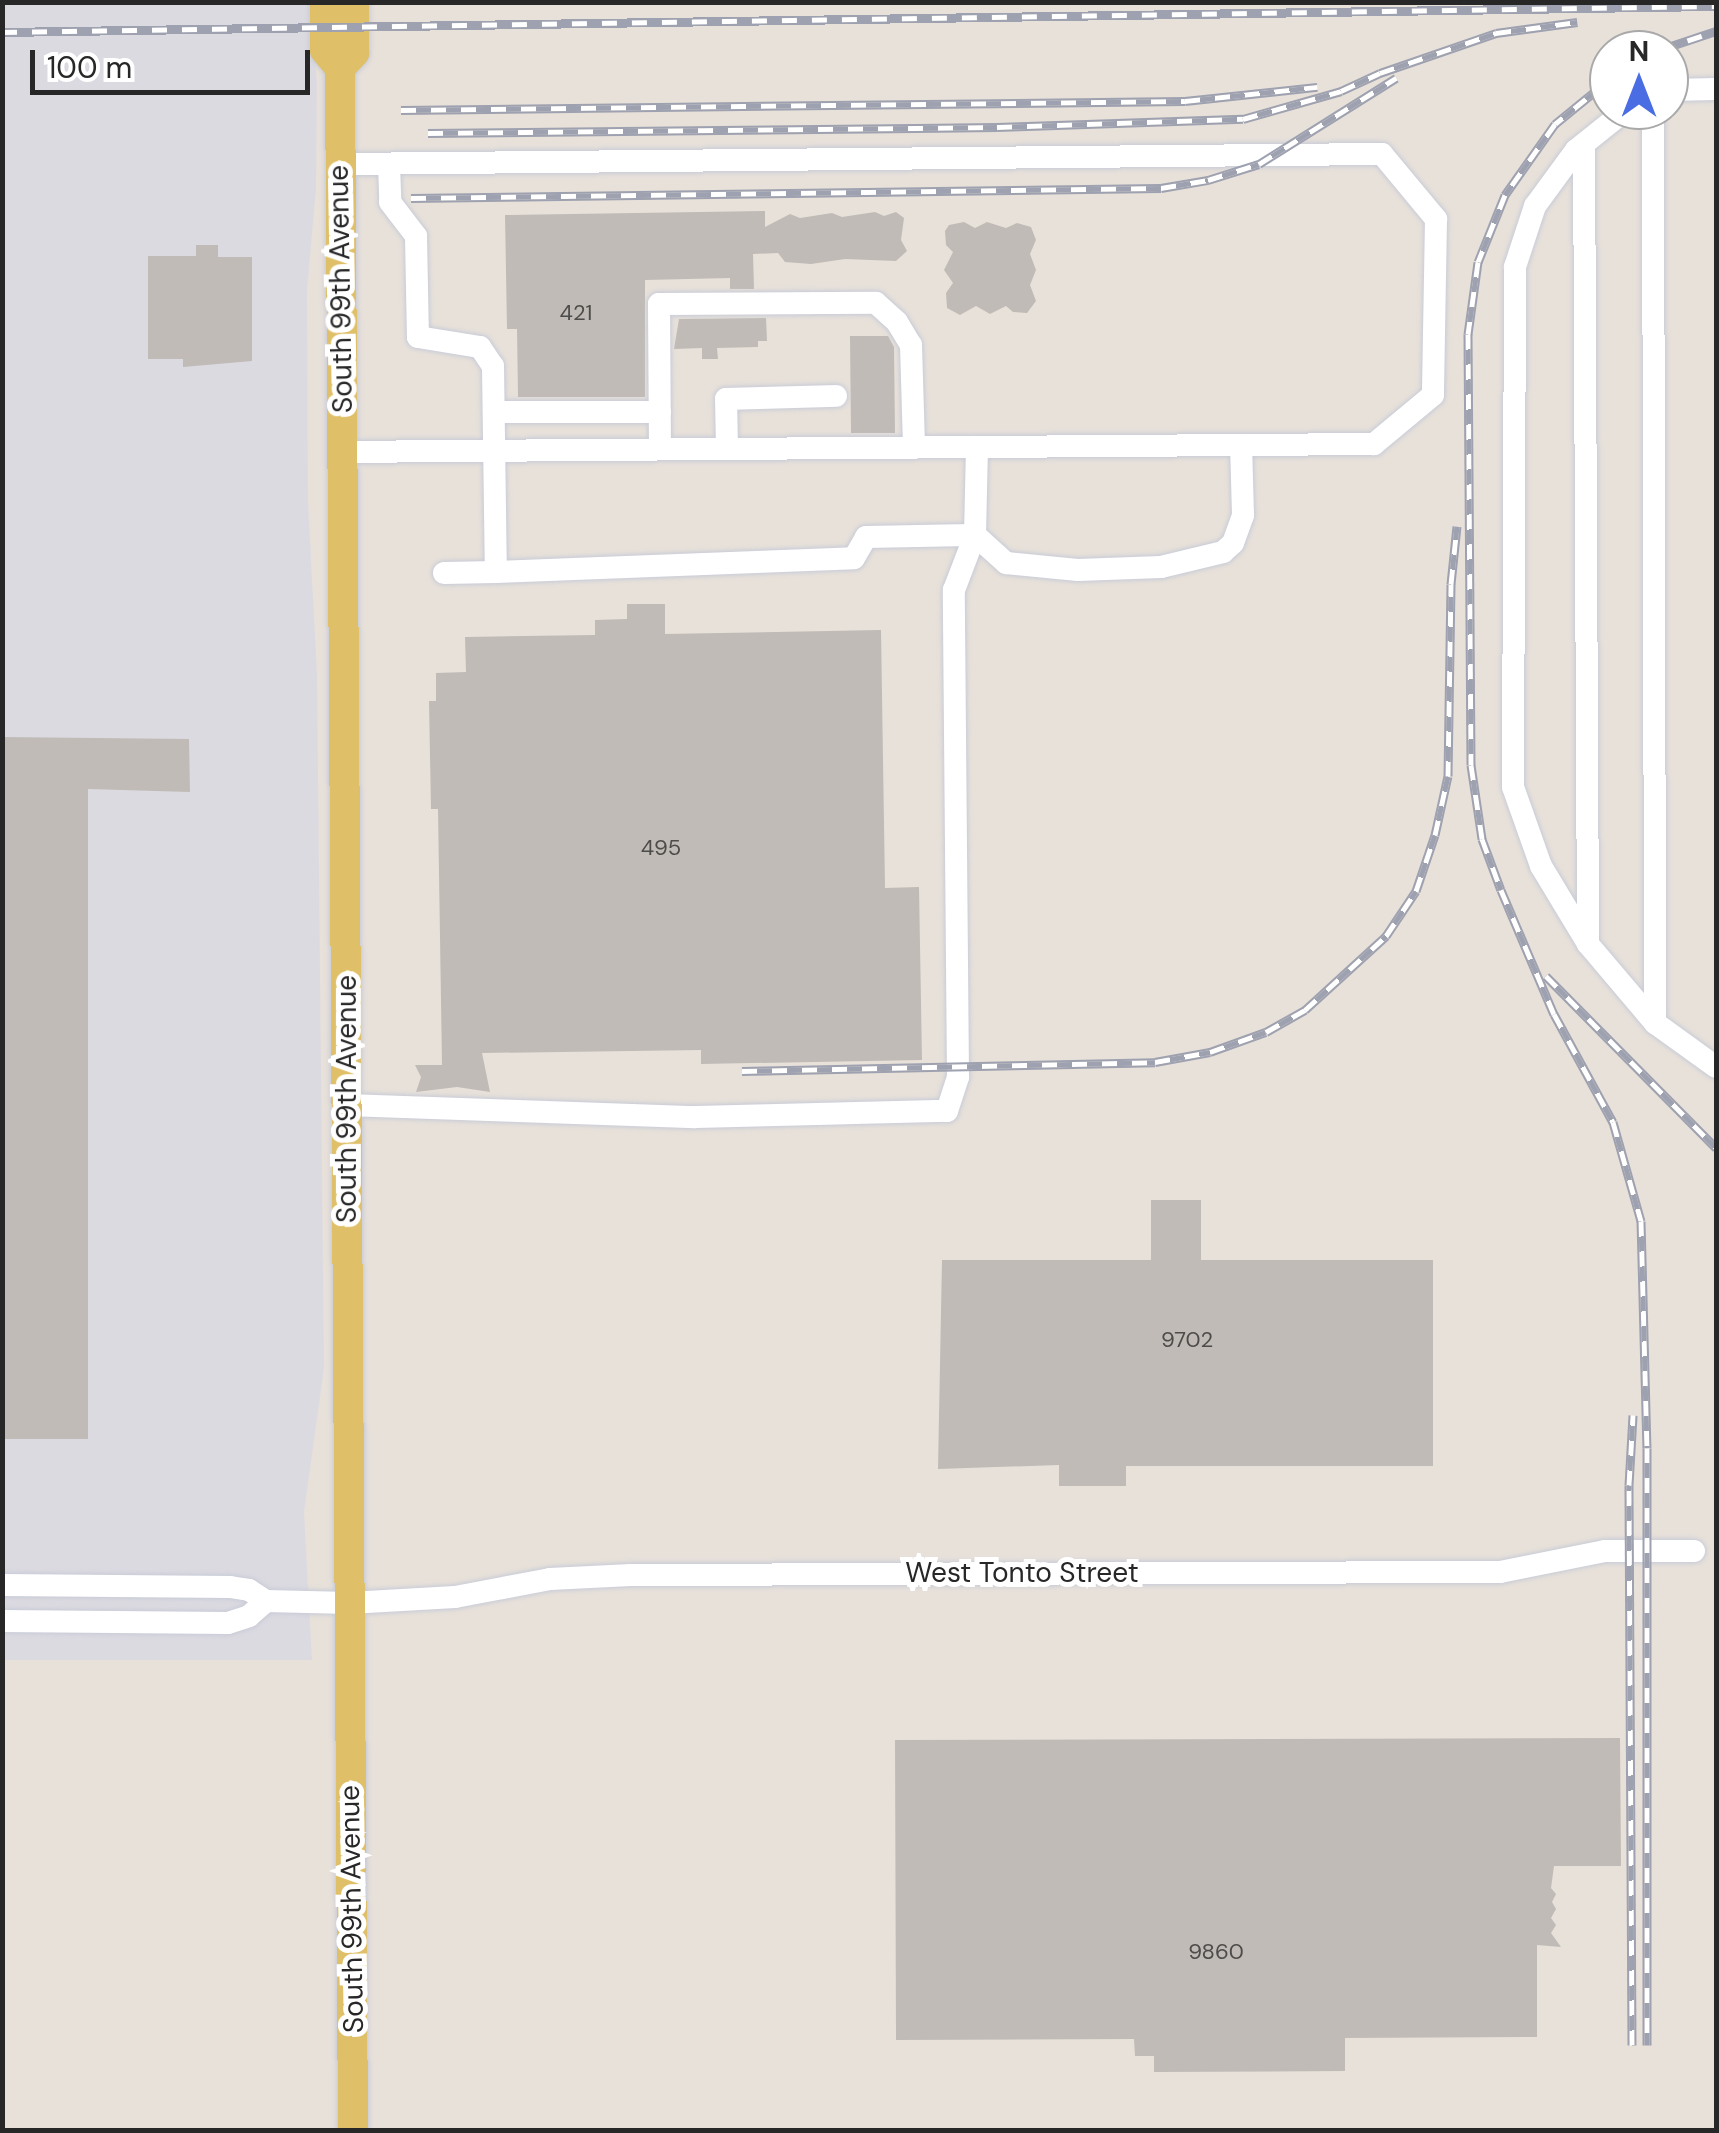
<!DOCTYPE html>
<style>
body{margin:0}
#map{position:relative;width:1719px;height:2133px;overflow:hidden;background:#e8e1da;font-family:"DM Sans",sans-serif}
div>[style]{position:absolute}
.industrial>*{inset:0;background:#dcdae1}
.building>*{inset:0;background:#c0bbb6}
.roads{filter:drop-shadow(0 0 2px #c8ccd7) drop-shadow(0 0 2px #c8ccd7)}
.minor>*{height:22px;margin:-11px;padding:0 11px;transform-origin:11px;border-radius:11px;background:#fff}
.major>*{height:30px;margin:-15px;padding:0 15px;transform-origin:15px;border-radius:15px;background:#dfbf68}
.rail>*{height:9px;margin-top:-4.5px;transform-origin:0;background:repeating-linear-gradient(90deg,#fff 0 15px,#9ea1af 0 30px);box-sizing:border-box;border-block:2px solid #9ea1af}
span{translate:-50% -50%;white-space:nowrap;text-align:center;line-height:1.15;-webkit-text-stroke:10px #fff;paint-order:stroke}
.number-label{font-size:22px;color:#4d4c4b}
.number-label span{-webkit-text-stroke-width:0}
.street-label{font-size:28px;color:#272727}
.frame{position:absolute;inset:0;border:5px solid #272727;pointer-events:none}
.north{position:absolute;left:1589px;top:30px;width:100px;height:100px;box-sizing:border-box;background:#fff;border:2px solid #a9a9a9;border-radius:50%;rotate:0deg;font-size:28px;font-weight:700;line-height:40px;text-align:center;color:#272727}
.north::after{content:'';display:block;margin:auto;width:35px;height:45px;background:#4b6de4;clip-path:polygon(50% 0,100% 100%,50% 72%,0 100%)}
.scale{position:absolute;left:30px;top:50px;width:280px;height:45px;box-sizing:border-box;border:5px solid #272727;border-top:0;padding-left:12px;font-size:30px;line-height:35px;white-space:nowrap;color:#272727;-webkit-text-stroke:8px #fff;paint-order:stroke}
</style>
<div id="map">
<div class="industrial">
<i style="clip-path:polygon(2px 3px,310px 3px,317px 83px,316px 188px,307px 291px,308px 502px,317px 673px,324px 1368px,304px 1512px,312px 1660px,3px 1660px)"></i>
</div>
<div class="building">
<i style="clip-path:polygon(765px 211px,765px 227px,790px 214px,800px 218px,832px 213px,842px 217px,875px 212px,884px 216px,896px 212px,904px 218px,901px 240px,907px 251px,896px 261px,845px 259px,811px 264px,785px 262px,778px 253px,753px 254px,754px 289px,730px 289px,730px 278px,645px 280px,645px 397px,518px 397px,517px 329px,507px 329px,505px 215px)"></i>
<i style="clip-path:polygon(964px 222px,975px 228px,987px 222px,1006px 228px,1017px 223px,1031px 227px,1036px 240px,1030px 254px,1036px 270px,1030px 285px,1036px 301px,1027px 313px,1013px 312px,1006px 306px,990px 314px,976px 306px,960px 315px,947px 308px,946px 293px,953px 283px,944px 270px,953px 252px,946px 245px,945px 231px,949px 225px)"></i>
<i style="clip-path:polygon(196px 245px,218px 245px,218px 257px,252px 257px,252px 361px,183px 367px,183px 359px,148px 359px,148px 256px,196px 256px)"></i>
<i style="clip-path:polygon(766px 318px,767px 341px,758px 341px,758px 347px,717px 348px,718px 359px,702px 359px,702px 348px,674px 349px,679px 319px)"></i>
<i style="clip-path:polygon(850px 336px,888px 336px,894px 347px,895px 433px,851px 433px)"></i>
<i style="clip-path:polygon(627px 604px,665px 604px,665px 634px,881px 630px,885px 888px,919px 887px,922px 1060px,701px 1064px,701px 1050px,482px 1053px,490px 1092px,457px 1087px,416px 1092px,421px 1077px,415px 1065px,442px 1065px,438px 809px,431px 809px,429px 701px,436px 701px,436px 673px,466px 672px,465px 637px,595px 635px,595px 620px,627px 619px)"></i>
<i style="clip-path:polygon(2px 737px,189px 739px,190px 792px,88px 789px,88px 1439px,2px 1439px)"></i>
<i style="clip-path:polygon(1151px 1200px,1201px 1200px,1201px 1260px,1433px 1260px,1433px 1466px,1126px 1466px,1126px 1486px,1059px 1486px,1059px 1465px,938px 1469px,942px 1260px,1151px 1260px)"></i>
<i style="clip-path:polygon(1620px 1738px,1621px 1866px,1554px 1866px,1551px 1888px,1556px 1894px,1552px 1902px,1556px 1909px,1551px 1918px,1556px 1925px,1551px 1933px,1561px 1947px,1537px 1945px,1537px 2037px,1345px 2038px,1345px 2071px,1154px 2072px,1154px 2056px,1135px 2056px,1134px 2039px,896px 2040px,895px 1740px)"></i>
</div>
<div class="roads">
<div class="minor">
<i style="left:1669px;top:90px;width:47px;rotate:-1.2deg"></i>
<i style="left:1626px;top:110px;width:64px;rotate:141.3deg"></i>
<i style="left:1576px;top:150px;width:69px;rotate:126.2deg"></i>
<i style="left:1535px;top:206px;width:64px;rotate:108.2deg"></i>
<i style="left:1515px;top:267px;width:520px;rotate:90.22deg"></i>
<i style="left:1513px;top:787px;width:84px;rotate:70.5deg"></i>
<i style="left:1541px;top:866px;width:91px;rotate:58.9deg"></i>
<i style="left:1588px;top:944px;width:104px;rotate:49.7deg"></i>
<i style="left:1655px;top:1023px;width:75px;rotate:35.8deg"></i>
<i style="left:1653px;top:110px;width:913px;rotate:89.87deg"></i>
<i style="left:1584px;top:144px;width:800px;rotate:89.71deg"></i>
<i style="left:340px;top:164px;width:1042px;rotate:-0.55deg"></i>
<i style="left:1382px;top:154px;width:85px;rotate:50.3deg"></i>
<i style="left:1436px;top:219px;width:176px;rotate:91deg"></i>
<i style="left:1433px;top:395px;width:77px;rotate:140.3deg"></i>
<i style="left:1374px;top:444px;width:1031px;rotate:179.56deg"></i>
<i style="left:389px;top:164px;width:38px;rotate:88deg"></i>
<i style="left:390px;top:202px;width:43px;rotate:52.6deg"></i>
<i style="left:416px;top:236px;width:101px;rotate:88.9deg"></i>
<i style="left:418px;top:337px;width:63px;rotate:9.2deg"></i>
<i style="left:480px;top:347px;width:23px;rotate:56deg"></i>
<i style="left:493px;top:366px;width:206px;rotate:89.2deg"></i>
<i style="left:496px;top:572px;width:358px;rotate:-2.2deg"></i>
<i style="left:854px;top:558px;width:24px;rotate:-60deg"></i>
<i style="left:866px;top:537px;width:109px;rotate:-1.1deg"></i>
<i style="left:975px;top:535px;width:88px;rotate:-88.7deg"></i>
<i style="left:494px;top:412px;width:166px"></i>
<i style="left:660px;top:449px;width:145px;rotate:-90.4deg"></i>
<i style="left:659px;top:304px;width:217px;rotate:-0.3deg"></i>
<i style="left:876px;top:303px;width:28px;rotate:42deg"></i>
<i style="left:897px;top:322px;width:27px;rotate:59deg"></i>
<i style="left:911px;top:345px;width:103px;rotate:88.3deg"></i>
<i style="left:727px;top:449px;width:50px;rotate:-91.1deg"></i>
<i style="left:726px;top:399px;width:110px;rotate:-1.6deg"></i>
<i style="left:444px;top:573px;width:52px;rotate:-1.1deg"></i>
<i style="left:347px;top:1105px;width:349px;rotate:2deg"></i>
<i style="left:696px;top:1117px;width:251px;rotate:-1.4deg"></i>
<i style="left:947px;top:1111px;width:36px;rotate:-72deg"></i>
<i style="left:958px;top:1077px;width:487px;rotate:-90.5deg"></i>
<i style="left:954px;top:590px;width:59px;rotate:-69.1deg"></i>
<i style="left:975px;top:535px;width:42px;rotate:42.1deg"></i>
<i style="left:1006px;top:563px;width:72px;rotate:5.6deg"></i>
<i style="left:1078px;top:570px;width:83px;rotate:-2.1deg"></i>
<i style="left:1161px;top:567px;width:64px;rotate:-13.6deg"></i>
<i style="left:1223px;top:552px;width:13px;rotate:-42deg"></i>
<i style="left:1233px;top:543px;width:30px;rotate:-70deg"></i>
<i style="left:1243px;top:515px;width:70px;rotate:-91.6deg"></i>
<i style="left:2px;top:1585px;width:228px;rotate:0.5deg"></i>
<i style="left:230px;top:1587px;width:19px;rotate:9deg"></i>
<i style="left:249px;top:1590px;width:20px;rotate:33deg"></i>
<i style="left:266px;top:1601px;width:83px;rotate:1.4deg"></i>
<i style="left:349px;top:1603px;width:106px;rotate:-3.2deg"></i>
<i style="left:455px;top:1597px;width:97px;rotate:-10.7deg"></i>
<i style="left:550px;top:1579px;width:81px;rotate:-2.8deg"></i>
<i style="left:631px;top:1575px;width:869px;rotate:-0.2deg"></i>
<i style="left:1500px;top:1572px;width:107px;rotate:-11.3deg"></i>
<i style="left:1605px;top:1551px;width:89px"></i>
<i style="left:2px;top:1621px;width:226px;rotate:0.5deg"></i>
<i style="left:228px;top:1623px;width:22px;rotate:-18deg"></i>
<i style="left:249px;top:1616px;width:23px;rotate:-41deg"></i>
</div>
<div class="major">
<i style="left:325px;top:2px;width:48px;rotate:90deg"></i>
<i style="left:325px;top:50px;width:23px;rotate:50deg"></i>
<i style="left:340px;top:68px;width:2062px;rotate:89.64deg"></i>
<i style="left:340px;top:68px;width:21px;rotate:-47deg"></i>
<i style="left:354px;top:53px;width:51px;rotate:-90deg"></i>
</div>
</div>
<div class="rail">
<i style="left:2px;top:32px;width:1714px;rotate:-0.87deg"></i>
<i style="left:1659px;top:50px;width:60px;rotate:-18.4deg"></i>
<i style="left:1609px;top:80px;width:70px;rotate:140.8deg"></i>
<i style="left:1555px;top:124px;width:87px;rotate:125.2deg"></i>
<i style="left:1505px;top:195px;width:72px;rotate:111.9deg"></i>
<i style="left:1478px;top:262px;width:73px;rotate:97.9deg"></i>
<i style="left:1468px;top:334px;width:431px;rotate:89.6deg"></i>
<i style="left:1471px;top:765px;width:75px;rotate:81.5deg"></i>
<i style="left:1482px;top:839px;width:54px;rotate:69.6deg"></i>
<i style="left:1501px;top:890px;width:135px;rotate:66.9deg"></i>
<i style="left:1554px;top:1014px;width:123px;rotate:61.4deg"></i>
<i style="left:1613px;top:1122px;width:103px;rotate:74.2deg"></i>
<i style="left:1641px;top:1221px;width:227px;rotate:88.5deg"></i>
<i style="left:1647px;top:1448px;width:597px;rotate:90deg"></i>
<i style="left:401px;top:110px;width:784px;rotate:-0.66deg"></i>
<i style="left:1185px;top:101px;width:133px;rotate:-6.1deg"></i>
<i style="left:428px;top:133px;width:569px;rotate:-0.6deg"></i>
<i style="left:997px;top:127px;width:246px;rotate:-1.9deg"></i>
<i style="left:1243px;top:119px;width:102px;rotate:-15.9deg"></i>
<i style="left:1341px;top:91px;width:43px;rotate:-24.8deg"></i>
<i style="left:1380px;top:73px;width:123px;rotate:-19deg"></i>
<i style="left:1496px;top:33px;width:82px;rotate:-7.7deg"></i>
<i style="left:411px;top:198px;width:750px;rotate:-0.76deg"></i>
<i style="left:1161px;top:188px;width:48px;rotate:-9.7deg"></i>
<i style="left:1208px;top:180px;width:53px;rotate:-17.4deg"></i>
<i style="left:1259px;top:164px;width:162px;rotate:-32.1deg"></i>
<i style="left:1546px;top:976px;width:242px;rotate:45.3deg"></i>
<i style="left:742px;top:1071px;width:413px;rotate:-1.2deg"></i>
<i style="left:1155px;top:1062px;width:56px;rotate:-10.3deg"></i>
<i style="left:1210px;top:1052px;width:59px;rotate:-19.7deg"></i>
<i style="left:1266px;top:1032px;width:45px;rotate:-29.4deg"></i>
<i style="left:1305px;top:1010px;width:110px;rotate:-42.4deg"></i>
<i style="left:1386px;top:936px;width:54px;rotate:-56.3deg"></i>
<i style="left:1416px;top:891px;width:59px;rotate:-71.3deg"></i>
<i style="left:1435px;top:835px;width:60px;rotate:-77.6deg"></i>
<i style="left:1448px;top:776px;width:192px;rotate:-89.1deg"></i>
<i style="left:1451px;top:584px;width:58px;rotate:-84.1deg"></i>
<i style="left:1632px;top:2045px;width:560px;rotate:-90.31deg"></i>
<i style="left:1629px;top:1485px;width:70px;rotate:-86.7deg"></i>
</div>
<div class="number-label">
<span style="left:576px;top:313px">421</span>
<span style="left:661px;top:848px">495</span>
<span style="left:1187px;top:1340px">9702</span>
<span style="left:1216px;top:1952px">9860</span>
</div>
<div class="street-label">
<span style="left:341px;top:289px;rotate:-91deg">South 99th Avenue</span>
<span style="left:347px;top:1099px;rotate:-90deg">South 99th Avenue</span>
<span style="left:1022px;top:1573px">West Tonto Street</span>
<span style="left:352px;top:1909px;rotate:-91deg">South 99th Avenue</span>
</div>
<div class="frame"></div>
<div class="north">N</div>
<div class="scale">100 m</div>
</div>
